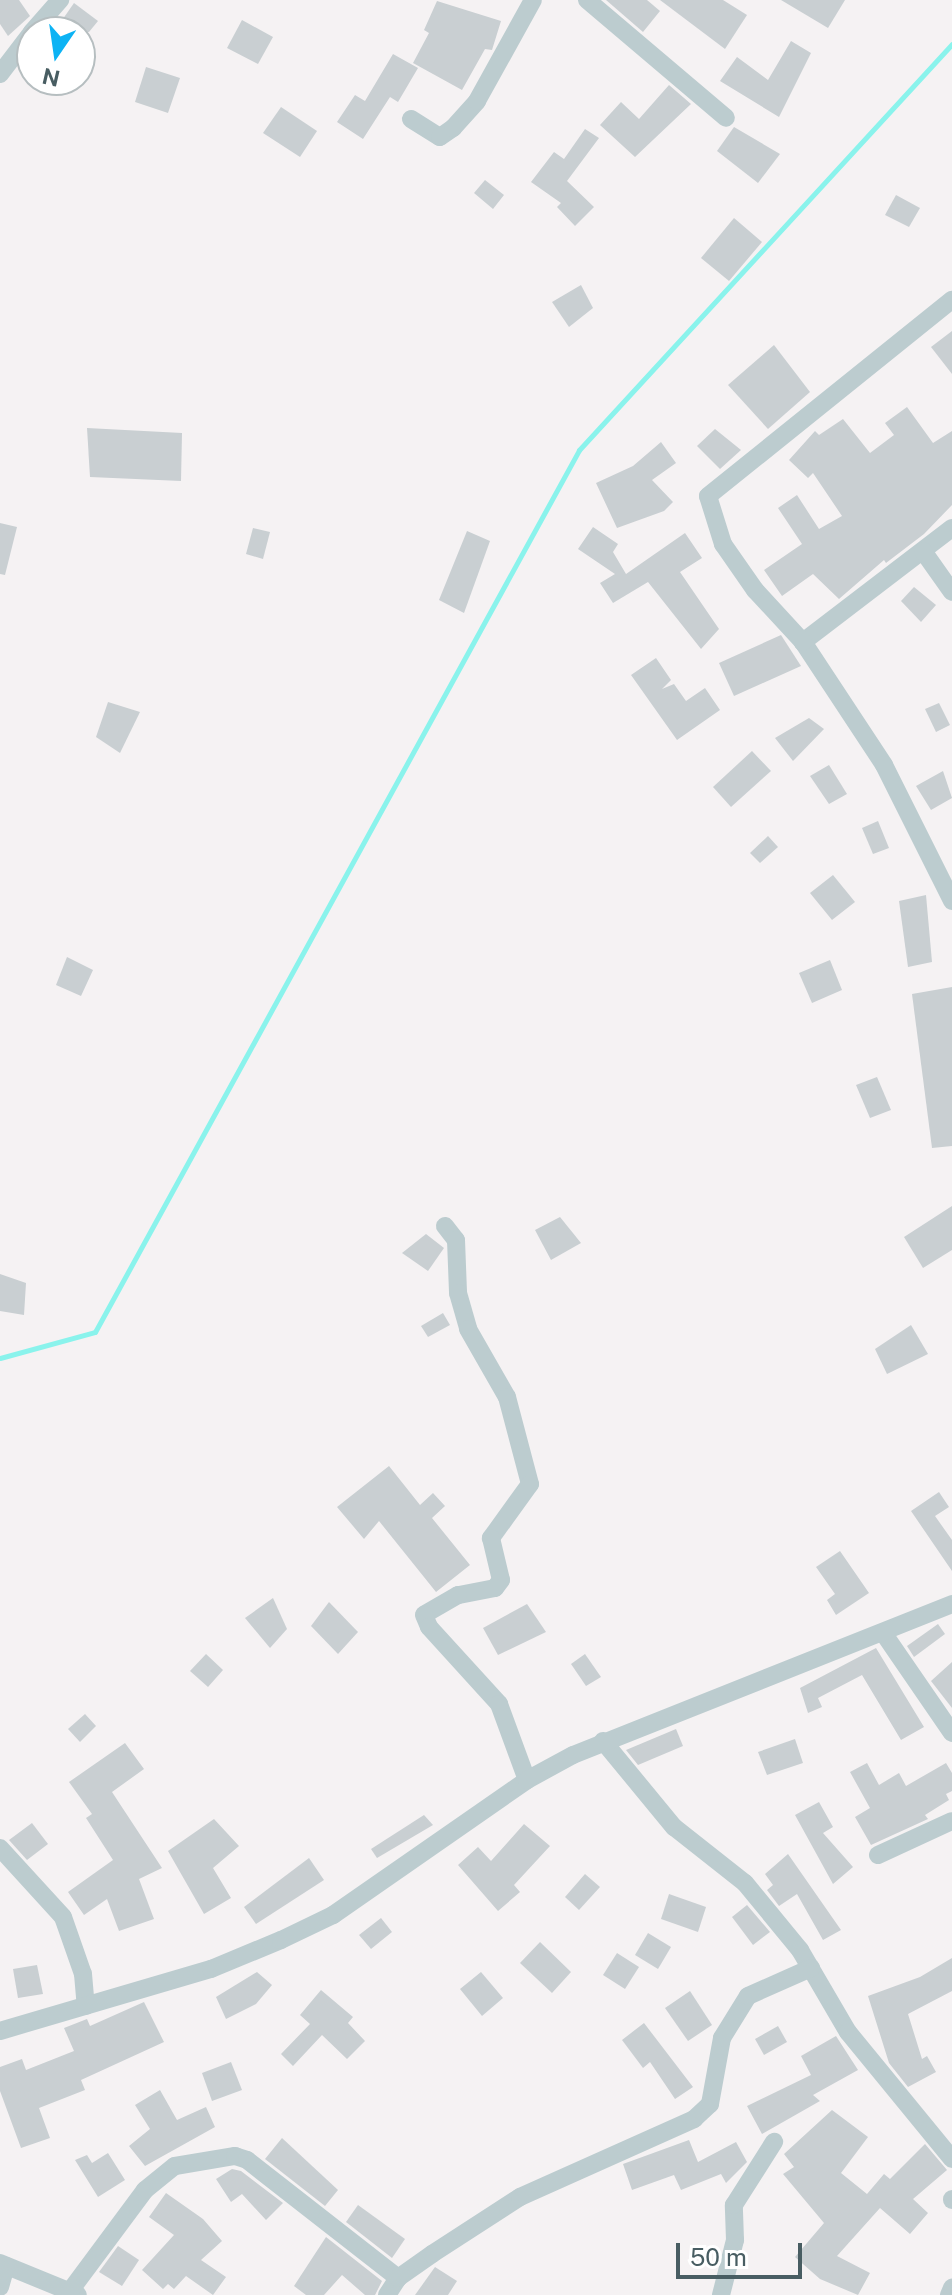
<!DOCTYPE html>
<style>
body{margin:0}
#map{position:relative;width:952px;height:2295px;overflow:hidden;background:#f5f2f3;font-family:"Public Sans",sans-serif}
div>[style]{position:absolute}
.stream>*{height:5px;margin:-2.5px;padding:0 2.5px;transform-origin:2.5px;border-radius:2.5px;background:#8af3ec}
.building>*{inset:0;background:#c9cfd2}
.minor>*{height:18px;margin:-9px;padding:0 9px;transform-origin:9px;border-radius:9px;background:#bccccf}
span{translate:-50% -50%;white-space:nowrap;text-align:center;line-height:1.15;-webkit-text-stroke:6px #fff;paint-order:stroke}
.north{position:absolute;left:16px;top:16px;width:80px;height:80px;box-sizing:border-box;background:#fff;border:2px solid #b6bec0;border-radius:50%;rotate:193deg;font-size:22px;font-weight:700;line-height:32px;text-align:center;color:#485d62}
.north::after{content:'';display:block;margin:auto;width:28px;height:36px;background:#0db3f4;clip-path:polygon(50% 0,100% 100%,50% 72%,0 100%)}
.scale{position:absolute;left:676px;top:2243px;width:126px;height:36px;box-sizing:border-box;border:4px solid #485d62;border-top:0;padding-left:10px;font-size:24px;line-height:28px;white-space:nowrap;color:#485d62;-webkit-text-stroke:6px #fff;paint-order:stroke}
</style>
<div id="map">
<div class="stream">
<i style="left:0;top:1358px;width:98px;rotate:-15.3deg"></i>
<i style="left:95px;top:1332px;width:1006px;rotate:-61.24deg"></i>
<i style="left:579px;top:450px;width:551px;rotate:-47.43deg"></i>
</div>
<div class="building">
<i style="clip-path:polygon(0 0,19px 0,30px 16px,8px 36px,0 24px)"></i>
<i style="clip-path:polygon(606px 0,647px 0,660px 11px,643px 32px)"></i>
<i style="clip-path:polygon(660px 0,723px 0,747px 15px,725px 49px)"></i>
<i style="clip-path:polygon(781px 0,845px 0,828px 28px)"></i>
<i style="clip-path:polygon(437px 1px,501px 21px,492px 50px,485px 49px,462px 90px,413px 63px,429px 33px,424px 30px)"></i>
<i style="clip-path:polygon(74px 3px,98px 21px,89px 32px,66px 32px,58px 26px)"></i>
<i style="clip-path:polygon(242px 20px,273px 37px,258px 64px,227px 48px)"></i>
<i style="clip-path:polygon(791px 41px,811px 53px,779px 117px,720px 81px,737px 57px,768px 80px)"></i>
<i style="clip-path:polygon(393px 54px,418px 68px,398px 102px,390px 97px,363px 139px,337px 122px,355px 95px,365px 101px)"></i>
<i style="clip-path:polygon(146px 67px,180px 78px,168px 113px,135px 102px)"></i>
<i style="clip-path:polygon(669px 85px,691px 104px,635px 157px,600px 125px,621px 102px,639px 119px)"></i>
<i style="clip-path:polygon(281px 107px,317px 131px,300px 157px,263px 133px)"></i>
<i style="clip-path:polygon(734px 127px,780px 154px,758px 183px,717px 151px)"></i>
<i style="clip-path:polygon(585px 129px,599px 138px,567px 181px,594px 207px,575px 226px,557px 207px,561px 203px,531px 182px,554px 152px,564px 159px)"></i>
<i style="clip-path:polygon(485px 180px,504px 195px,493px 209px,474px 193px)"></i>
<i style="clip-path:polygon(896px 195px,920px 208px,909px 227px,885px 215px)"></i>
<i style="clip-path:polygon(734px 218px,762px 242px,729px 281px,701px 258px)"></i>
<i style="clip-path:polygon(581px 285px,593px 308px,569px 327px,552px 302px)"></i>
<i style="clip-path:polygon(952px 331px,952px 374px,931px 347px)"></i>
<i style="clip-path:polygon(774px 345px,810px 392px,768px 429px,728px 385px)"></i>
<i style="clip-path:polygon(907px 407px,933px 443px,952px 431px,952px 505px,924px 534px,886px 563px,884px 560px,839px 599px,813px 574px,782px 596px,764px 570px,802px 544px,778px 508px,797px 495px,819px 529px,842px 516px,813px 473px,808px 478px,789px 460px,815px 431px,819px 435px,843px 419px,870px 453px,894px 435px,885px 423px)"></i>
<i style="clip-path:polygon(87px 428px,182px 433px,181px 481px,90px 477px)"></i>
<i style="clip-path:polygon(715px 429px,741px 450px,720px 469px,697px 446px)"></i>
<i style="clip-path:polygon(661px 442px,676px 463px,652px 480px,673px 502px,664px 511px,617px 528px,596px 483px,633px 466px)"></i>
<i style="clip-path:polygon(0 523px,17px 527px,5px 575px,0 574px)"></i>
<i style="clip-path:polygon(593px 527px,618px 544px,613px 552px,626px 574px,685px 533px,702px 558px,680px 572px,719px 629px,701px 649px,648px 582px,613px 603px,600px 583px,615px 574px,578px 549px)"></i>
<i style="clip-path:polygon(253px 528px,270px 532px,263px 559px,246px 554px)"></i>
<i style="clip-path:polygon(467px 531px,490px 541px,464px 613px,439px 600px)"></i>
<i style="clip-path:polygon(914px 587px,936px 605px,921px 622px,901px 601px)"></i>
<i style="clip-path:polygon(781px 635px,801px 666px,734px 696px,719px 663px)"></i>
<i style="clip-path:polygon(656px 658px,671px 680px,662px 689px,674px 684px,686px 701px,705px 688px,720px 710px,677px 740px,631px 675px)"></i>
<i style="clip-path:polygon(108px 702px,140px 712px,120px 753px,96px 737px)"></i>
<i style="clip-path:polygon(939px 703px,950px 725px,936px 732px,925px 709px)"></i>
<i style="clip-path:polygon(809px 718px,824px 729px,793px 761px,775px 738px)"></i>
<i style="clip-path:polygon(752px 751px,771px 771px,731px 807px,713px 787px)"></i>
<i style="clip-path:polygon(829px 765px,847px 794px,829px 804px,810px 776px)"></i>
<i style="clip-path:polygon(943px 771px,952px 798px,931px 810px,916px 786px)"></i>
<i style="clip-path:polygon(878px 821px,889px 848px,873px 854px,862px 828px)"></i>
<i style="clip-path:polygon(768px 836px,778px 847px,760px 863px,750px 853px)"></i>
<i style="clip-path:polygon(833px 875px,855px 902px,832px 920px,810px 893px)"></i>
<i style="clip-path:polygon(926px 895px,932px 962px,908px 967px,899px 901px)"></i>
<i style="clip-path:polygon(67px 957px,93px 970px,81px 996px,56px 985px)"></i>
<i style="clip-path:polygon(830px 960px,842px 990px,812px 1003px,799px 973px)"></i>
<i style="clip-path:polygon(952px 987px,952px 1146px,932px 1148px,912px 994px)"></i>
<i style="clip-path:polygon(877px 1077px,891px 1110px,870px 1118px,856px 1085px)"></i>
<i style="clip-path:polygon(952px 1206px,952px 1250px,923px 1268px,904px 1237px)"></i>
<i style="clip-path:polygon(560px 1217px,581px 1243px,551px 1260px,535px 1230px)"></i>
<i style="clip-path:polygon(426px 1234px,444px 1248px,428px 1271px,402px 1253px)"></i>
<i style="clip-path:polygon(0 1274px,26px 1283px,24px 1315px,0 1311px)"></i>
<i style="clip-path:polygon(443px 1313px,450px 1325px,428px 1337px,421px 1326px)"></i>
<i style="clip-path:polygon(911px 1325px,928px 1354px,887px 1374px,875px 1349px)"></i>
<i style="clip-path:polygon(389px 1466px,420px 1505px,433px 1493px,445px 1506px,432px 1518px,470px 1565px,436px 1592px,379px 1521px,364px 1539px,337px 1507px)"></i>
<i style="clip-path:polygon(939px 1492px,949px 1507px,935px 1516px,952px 1540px,952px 1571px,911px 1511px)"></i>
<i style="clip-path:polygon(840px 1551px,869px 1593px,836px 1615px,827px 1600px,835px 1594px,816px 1567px)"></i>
<i style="clip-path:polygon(273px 1598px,287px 1629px,270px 1648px,245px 1618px)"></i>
<i style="clip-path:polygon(329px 1602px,358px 1632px,338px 1654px,311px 1626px)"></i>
<i style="clip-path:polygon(527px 1604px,546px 1632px,498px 1655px,483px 1628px)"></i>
<i style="clip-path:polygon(938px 1624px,945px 1634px,914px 1657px,907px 1646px)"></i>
<i style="clip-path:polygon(876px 1648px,924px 1727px,901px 1740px,862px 1675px,818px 1698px,822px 1707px,808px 1713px,800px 1688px)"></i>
<i style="clip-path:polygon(206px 1654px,223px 1670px,208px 1687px,190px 1671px)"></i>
<i style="clip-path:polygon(585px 1654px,601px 1677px,586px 1686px,571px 1664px)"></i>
<i style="clip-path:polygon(952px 1662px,952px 1708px,931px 1681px)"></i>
<i style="clip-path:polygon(85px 1714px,96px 1726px,80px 1742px,68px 1729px)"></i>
<i style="clip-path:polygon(676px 1729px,683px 1746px,638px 1765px,626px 1750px)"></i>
<i style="clip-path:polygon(795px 1739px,803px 1763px,767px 1775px,758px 1752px)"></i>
<i style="clip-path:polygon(125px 1743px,144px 1769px,112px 1792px,162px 1868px,139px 1879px,154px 1919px,119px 1931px,107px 1899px,84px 1915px,68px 1892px,113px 1860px,86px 1818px,92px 1814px,69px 1782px)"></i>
<i style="clip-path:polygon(867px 1763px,879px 1785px,899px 1773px,906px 1786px,946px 1763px,952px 1773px,952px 1791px,946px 1794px,949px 1800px,925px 1815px,928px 1819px,871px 1845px,855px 1817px,870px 1808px,850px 1772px)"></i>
<i style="clip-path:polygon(819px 1802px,833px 1827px,823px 1833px,853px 1867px,833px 1884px,795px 1815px)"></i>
<i style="clip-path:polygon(424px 1815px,433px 1825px,377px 1858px,371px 1849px)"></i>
<i style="clip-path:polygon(214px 1819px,239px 1846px,213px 1868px,231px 1898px,204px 1914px,168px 1851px)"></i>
<i style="clip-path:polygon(32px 1823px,48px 1844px,27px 1860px,9px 1840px)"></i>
<i style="clip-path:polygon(524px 1824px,550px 1846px,514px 1885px,520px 1892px,498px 1911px,458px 1865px,478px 1847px,491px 1861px)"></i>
<i style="clip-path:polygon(788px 1854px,841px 1930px,823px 1940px,797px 1894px,779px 1906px,767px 1890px,773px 1885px,765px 1874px)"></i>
<i style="clip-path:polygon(309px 1858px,324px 1880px,256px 1924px,244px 1907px)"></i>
<i style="clip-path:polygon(585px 1874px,600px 1887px,579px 1910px,565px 1897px)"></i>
<i style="clip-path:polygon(669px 1894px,706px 1907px,698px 1932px,661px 1919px)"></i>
<i style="clip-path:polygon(747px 1905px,770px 1932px,753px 1945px,732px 1917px)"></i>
<i style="clip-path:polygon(381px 1918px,392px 1932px,371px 1949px,359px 1935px)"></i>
<i style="clip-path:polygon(648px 1933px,671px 1947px,658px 1969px,635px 1955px)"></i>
<i style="clip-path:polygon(540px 1942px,571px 1972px,552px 1993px,520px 1963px)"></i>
<i style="clip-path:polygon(617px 1953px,639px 1967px,625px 1989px,603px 1975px)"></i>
<i style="clip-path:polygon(952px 1958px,952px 1991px,908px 2014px,922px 2059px,927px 2056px,936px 2072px,908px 2087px,889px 2063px,868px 1996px,920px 1977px)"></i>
<i style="clip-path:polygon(37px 1965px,43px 1994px,18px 1998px,13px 1969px)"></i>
<i style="clip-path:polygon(257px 1972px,272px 1985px,256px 2004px,226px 2019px,216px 1997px)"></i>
<i style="clip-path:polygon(481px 1972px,503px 1998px,482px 2016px,460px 1989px)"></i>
<i style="clip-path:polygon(321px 1990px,353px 2017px,348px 2023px,365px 2041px,347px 2059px,322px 2035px,293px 2066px,281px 2054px,310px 2024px,300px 2015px)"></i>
<i style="clip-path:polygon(690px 1991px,712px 2025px,688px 2041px,665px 2008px)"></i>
<i style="clip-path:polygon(144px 2002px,164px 2042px,81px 2080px,85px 2090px,39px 2108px,50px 2138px,21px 2148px,0 2091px,0 2067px,22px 2059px,26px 2070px,74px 2051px,64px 2028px,87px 2019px,90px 2026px)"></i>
<i style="clip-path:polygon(644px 2023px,693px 2087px,675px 2099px,650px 2062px,643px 2068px,622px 2040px)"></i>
<i style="clip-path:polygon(778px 2026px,787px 2042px,764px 2055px,755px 2039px)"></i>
<i style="clip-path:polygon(836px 2036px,858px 2070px,813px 2095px,820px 2101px,762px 2134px,747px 2106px,811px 2075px,801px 2056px)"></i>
<i style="clip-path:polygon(231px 2062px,242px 2090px,212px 2101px,202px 2073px)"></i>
<i style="clip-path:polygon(160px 2090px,177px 2120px,206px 2107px,215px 2127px,145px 2166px,129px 2146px,150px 2129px,135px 2105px)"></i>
<i style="clip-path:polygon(832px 2110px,868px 2137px,841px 2173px,867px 2194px,884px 2174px,890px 2179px,925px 2144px,947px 2170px,913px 2199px,928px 2213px,910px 2234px,880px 2208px,837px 2256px,870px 2273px,858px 2295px,820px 2279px,795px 2257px,824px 2223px,783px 2174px,794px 2167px,784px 2154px)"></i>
<i style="clip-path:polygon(282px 2138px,338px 2190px,325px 2206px,265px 2159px)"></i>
<i style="clip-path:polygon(689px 2140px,698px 2162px,736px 2142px,747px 2162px,726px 2183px,721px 2174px,681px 2190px,674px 2175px,632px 2190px,623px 2164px)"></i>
<i style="clip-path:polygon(108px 2153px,125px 2180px,98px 2197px,75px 2160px,87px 2155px,92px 2163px)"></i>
<i style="clip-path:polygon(232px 2169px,241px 2171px,283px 2203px,266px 2220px,242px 2194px,231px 2202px,216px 2179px)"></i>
<i style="clip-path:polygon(166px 2193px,203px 2219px,222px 2241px,201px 2260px,226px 2277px,213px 2295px,186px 2276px,174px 2289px,168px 2284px,163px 2289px,142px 2270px,174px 2235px,149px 2217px)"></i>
<i style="clip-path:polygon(358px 2205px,405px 2239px,392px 2258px,346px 2222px)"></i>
<i style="clip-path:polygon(326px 2237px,382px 2281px,375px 2295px,365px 2295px,342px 2275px,324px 2295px,306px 2295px,294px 2286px)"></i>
<i style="clip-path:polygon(118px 2246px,139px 2260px,122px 2286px,99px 2272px)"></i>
<i style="clip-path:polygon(435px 2267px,457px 2281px,448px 2295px,415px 2295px)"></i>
</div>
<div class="minor">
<i style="left:587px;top:0;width:182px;rotate:40.3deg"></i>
<i style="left:32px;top:32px;width:43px;rotate:-48.8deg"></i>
<i style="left:0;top:74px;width:53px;rotate:-52.7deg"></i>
<i style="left:411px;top:119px;width:34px;rotate:32deg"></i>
<i style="left:440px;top:137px;width:16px;rotate:-35deg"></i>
<i style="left:453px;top:128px;width:36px;rotate:-48deg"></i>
<i style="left:477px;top:101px;width:115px;rotate:-61deg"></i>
<i style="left:952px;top:528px;width:188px;rotate:142.6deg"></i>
<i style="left:803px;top:642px;width:147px;rotate:56.6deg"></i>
<i style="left:884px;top:765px;width:152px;rotate:63.4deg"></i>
<i style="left:923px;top:551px;width:50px;rotate:54.7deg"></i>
<i style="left:803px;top:642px;width:71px;rotate:-132.7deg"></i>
<i style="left:755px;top:590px;width:56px;rotate:-124.8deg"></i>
<i style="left:723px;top:544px;width:50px;rotate:-107.4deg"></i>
<i style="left:708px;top:496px;width:313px;rotate:-38.8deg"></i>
<i style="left:445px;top:1226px;width:18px;rotate:52deg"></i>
<i style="left:456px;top:1240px;width:53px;rotate:87.8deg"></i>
<i style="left:458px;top:1293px;width:37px;rotate:74deg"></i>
<i style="left:468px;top:1329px;width:78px;rotate:60.2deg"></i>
<i style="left:507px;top:1397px;width:90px;rotate:75.2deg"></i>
<i style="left:530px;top:1484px;width:67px;rotate:125.8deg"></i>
<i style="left:491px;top:1538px;width:43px;rotate:76.6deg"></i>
<i style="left:501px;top:1580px;width:10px;rotate:127deg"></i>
<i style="left:495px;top:1588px;width:38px;rotate:169deg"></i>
<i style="left:458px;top:1595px;width:39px;rotate:150deg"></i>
<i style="left:424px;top:1615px;width:13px;rotate:67deg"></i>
<i style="left:429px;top:1627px;width:104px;rotate:47.7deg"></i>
<i style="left:499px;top:1704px;width:81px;rotate:69.8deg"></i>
<i style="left:884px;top:1634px;width:120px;rotate:55.5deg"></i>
<i style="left:603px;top:1741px;width:112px;rotate:50.5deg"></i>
<i style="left:674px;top:1827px;width:90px;rotate:38.3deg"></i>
<i style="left:745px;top:1883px;width:87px;rotate:50.6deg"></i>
<i style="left:800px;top:1950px;width:95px;rotate:59.7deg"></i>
<i style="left:848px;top:2032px;width:164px;rotate:50.7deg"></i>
<i style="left:0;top:1848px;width:93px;rotate:47.6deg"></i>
<i style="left:63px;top:1917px;width:60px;rotate:70.7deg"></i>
<i style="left:83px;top:1974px;width:32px;rotate:85deg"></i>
<i style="left:878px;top:1855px;width:81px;rotate:-24.7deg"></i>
<i style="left:0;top:2031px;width:220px;rotate:-16.4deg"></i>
<i style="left:211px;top:1969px;width:76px;rotate:-22.5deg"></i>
<i style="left:281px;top:1940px;width:58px;rotate:-25.7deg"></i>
<i style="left:333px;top:1915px;width:236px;rotate:-34.8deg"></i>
<i style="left:527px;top:1780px;width:52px;rotate:-28.5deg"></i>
<i style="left:573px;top:1755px;width:408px;rotate:-21.7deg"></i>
<i style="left:952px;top:2199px;width:1px;rotate:90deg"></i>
<i style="left:0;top:2263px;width:84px;rotate:22.3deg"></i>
<i style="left:0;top:2287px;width:22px;rotate:-74deg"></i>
<i style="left:70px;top:2291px;width:126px;rotate:-53.4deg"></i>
<i style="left:145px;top:2190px;width:38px;rotate:-39deg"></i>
<i style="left:175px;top:2166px;width:61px;rotate:-9.5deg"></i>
<i style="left:235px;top:2156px;width:13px;rotate:18deg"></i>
<i style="left:247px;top:2160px;width:192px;rotate:38deg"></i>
<i style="left:387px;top:2295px;width:20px;rotate:-57deg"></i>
<i style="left:398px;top:2278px;width:42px;rotate:-35.2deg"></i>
<i style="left:432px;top:2254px;width:105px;rotate:-32.9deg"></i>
<i style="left:520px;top:2197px;width:191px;rotate:-24.1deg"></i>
<i style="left:694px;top:2119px;width:22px;rotate:-43deg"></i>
<i style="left:710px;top:2104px;width:67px;rotate:-79.7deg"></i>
<i style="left:722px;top:2038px;width:49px;rotate:-58.2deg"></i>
<i style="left:748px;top:1996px;width:69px;rotate:-24deg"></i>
<i style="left:721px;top:2295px;width:57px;rotate:-75.7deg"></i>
<i style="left:735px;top:2240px;width:35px;rotate:-92deg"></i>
<i style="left:734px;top:2205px;width:75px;rotate:-57.6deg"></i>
<i style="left:949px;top:2295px;width:8px;rotate:-67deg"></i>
</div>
<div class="north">N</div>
<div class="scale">50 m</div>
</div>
